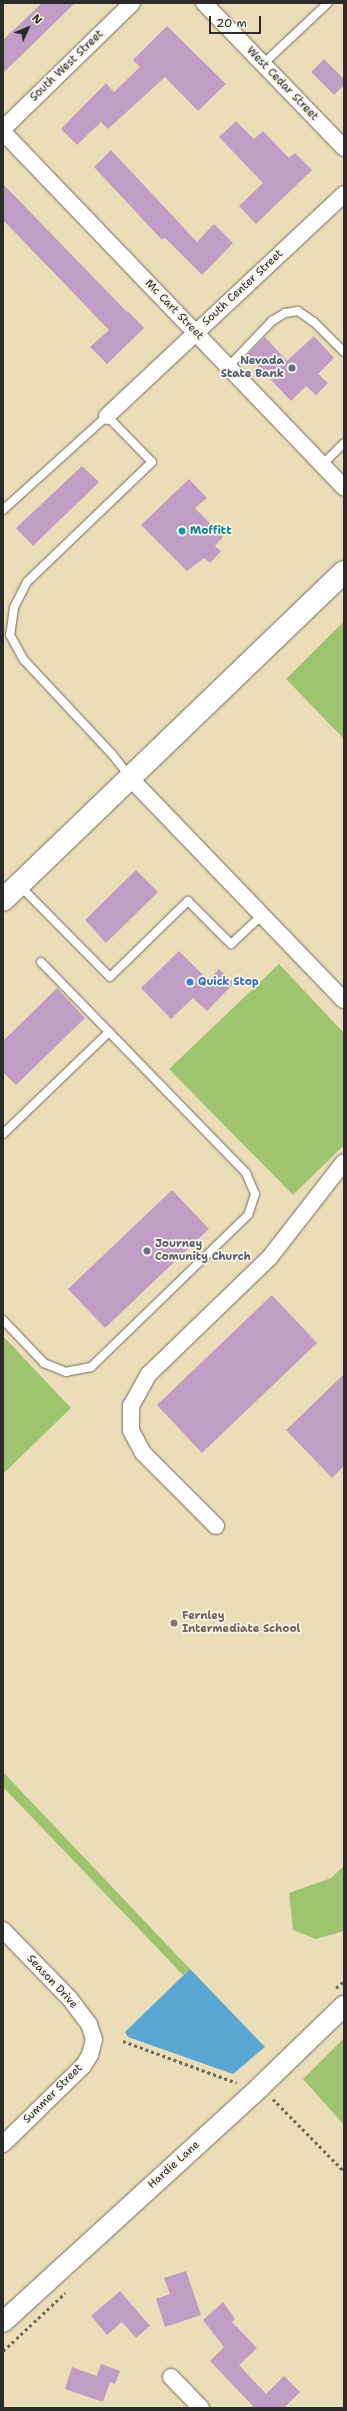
<!DOCTYPE html>
<style>
body{margin:0}
#map{position:relative;width:347px;height:2411px;overflow:hidden;background:#ecddb9;font-family:"Shantell Sans",sans-serif}
div>[style]{position:absolute}
.green>*{inset:0;background:#9fc46f}
.water>*{inset:0;background:#5aa6d3}
.building>*{inset:0;background:#bf9dc5}
.path>*{height:2.5px;margin-top:-1.25px;transform-origin:0;background:repeating-linear-gradient(90deg,#6f695d 0 3px,transparent 0 6px)}
.roads{filter:drop-shadow(0 0 1px #6f695d) drop-shadow(0 0 1px #6f695d)}
.service>*{height:8px;margin:-4px;padding:0 4px;transform-origin:4px;border-radius:4px;background:#fff}
.minor>*{height:16px;margin:-8px;padding:0 8px;transform-origin:8px;border-radius:8px;background:#fff}
.tertiary>*{height:20px;margin:-10px;padding:0 10px;transform-origin:10px;border-radius:10px;background:#fff}
.primary>*{height:22px;margin:-11px;padding:0 11px;transform-origin:11px;border-radius:11px;background:#fff}
.dots>*{width:11px;height:11px;translate:-50% -50%;box-sizing:border-box;border:2px solid #f7f3e8;border-radius:50%}
span{translate:-50% -50%;white-space:nowrap;text-align:center;line-height:1.15;-webkit-text-stroke:3.5px #f7f3e8;paint-order:stroke}
.street-label{font-size:11px;color:#2b2b2b}
.service-label{font-size:11px;color:#4e5e75;font-weight:700}
.right{translate:-100% -50%;text-align:right}
.culture-label{font-size:11px;color:#0d838f;font-weight:700}
.left{translate:0 -50%;text-align:left}
.shop-label{font-size:11px;color:#366cbe;font-weight:700}
.worship-label{font-size:11px;color:#5b616d;font-weight:700}
.education-label{font-size:11px;color:#785e54;font-weight:700}
.frame{position:absolute;inset:0;border:4px solid #2b2b2b;pointer-events:none}
.north{position:absolute;left:8px;top:8px;width:40px;height:40px;-webkit-text-stroke:3px #f7f3e8;paint-order:stroke;rotate:46deg;font-size:11px;font-weight:700;line-height:16px;text-align:center;color:#2b2b2b}
.north::after{content:'';display:block;margin:auto;width:14px;height:18px;background:#2b2b2b;clip-path:polygon(50% 0,100% 100%,50% 72%,0 100%)}
.scale{position:absolute;left:209px;top:16px;width:52px;height:18px;box-sizing:border-box;border:2px solid #2b2b2b;border-top:0;padding-left:5px;font-size:12px;line-height:14px;white-space:nowrap;color:#2b2b2b;-webkit-text-stroke:3px #f7f3e8;paint-order:stroke}
</style>
<div id="map">
<div class="green">
<i style="clip-path:polygon(344px 621px,344px 739px,286px 679px)"></i>
<i style="clip-path:polygon(279px 964px,344px 1033px,344px 1145px,293px 1195px,169px 1069px)"></i>
<i style="clip-path:polygon(3px 1336px,71px 1408px,3px 1474px)"></i>
<i style="clip-path:polygon(3px 1772px,190px 1969px,183px 1975px,3px 1787px)"></i>
<i style="clip-path:polygon(344px 1866px,344px 1931px,316px 1939px,293px 1930px,289px 1893px,331px 1878px)"></i>
<i style="clip-path:polygon(344px 2038px,344px 2125px,303px 2079px)"></i>
</div>
<div class="water">
<i style="clip-path:polygon(190px 1969px,265px 2047px,233px 2074px,128px 2037px,125px 2032px)"></i>
</div>
<div class="building">
<i style="clip-path:polygon(42px 3px,75px 3px,3px 73px,3px 40px)"></i>
<i style="clip-path:polygon(167px 26px,226px 84px,198px 111px,165px 77px,108px 129px,101px 122px,77px 145px,61px 129px,106px 83px,114px 92px,140px 67px,133px 60px)"></i>
<i style="clip-path:polygon(324px 59px,344px 79px,344px 85px,334px 95px,311px 72px)"></i>
<i style="clip-path:polygon(236px 121px,254px 139px,263px 131px,289px 158px,295px 153px,312px 170px,256px 224px,239px 206px,263px 183px,219px 137px)"></i>
<i style="clip-path:polygon(111px 150px,197px 242px,214px 224px,233px 243px,202px 275px,165px 238px,162px 240px,94px 167px)"></i>
<i style="clip-path:polygon(3px 184px,127px 312px,128px 311px,144px 328px,107px 364px,90px 347px,109px 330px,3px 220px)"></i>
<i style="clip-path:polygon(314px 336px,334px 358px,318px 374px,328px 383px,316px 395px,306px 386px,291px 401px,247px 355px,265px 337px,287px 361px)"></i>
<i style="clip-path:polygon(82px 466px,99px 482px,33px 546px,16px 528px)"></i>
<i style="clip-path:polygon(189px 479px,207px 498px,195px 508px,223px 537px,215px 546px,221px 551px,210px 563px,204px 558px,187px 571px,141px 525px)"></i>
<i style="clip-path:polygon(136px 870px,158px 892px,106px 943px,85px 920px)"></i>
<i style="clip-path:polygon(179px 951px,208px 980px,219px 969px,234px 983px,207px 1011px,193px 998px,171px 1019px,141px 988px)"></i>
<i style="clip-path:polygon(57px 988px,85px 1018px,16px 1085px,3px 1072px,3px 1041px)"></i>
<i style="clip-path:polygon(172px 1190px,209px 1229px,105px 1328px,68px 1289px)"></i>
<i style="clip-path:polygon(272px 1295px,317px 1343px,202px 1453px,157px 1405px)"></i>
<i style="clip-path:polygon(344px 1374px,344px 1466px,332px 1478px,286px 1430px)"></i>
<i style="clip-path:polygon(186px 2271px,201px 2315px,165px 2327px,156px 2299px,170px 2294px,164px 2278px)"></i>
<i style="clip-path:polygon(120px 2291px,150px 2326px,136px 2338px,122px 2322px,107px 2335px,91px 2316px)"></i>
<i style="clip-path:polygon(223px 2302px,235px 2319px,232px 2322px,257px 2348px,239px 2365px,266px 2394px,284px 2376px,300px 2392px,284px 2408px,251px 2408px,253px 2406px,210px 2361px,224px 2347px,203px 2320px)"></i>
<i style="clip-path:polygon(101px 2364px,120px 2371px,115px 2384px,110px 2382px,103px 2402px,65px 2389px,72px 2367px,97px 2376px)"></i>
</div>
<div class="path">
<i style="left:336px;top:1988px;width:11px;rotate:-41deg"></i>
<i style="left:123px;top:2041px;width:121px;rotate:20.2deg"></i>
<i style="left:273px;top:2099px;width:101px;rotate:45.4deg"></i>
<i style="left:3px;top:2351px;width:85px;rotate:-43.1deg"></i>
</div>
<div class="roads">
<div class="service">
<i style="left:263px;top:64px;width:89px;rotate:-43.2deg"></i>
<i style="left:228px;top:367px;width:64px;rotate:-46.3deg"></i>
<i style="left:272px;top:321px;width:15px;rotate:-32deg"></i>
<i style="left:285px;top:313px;width:13px;rotate:-9deg"></i>
<i style="left:298px;top:311px;width:19px;rotate:35deg"></i>
<i style="left:314px;top:322px;width:42px;rotate:45deg"></i>
<i style="left:322px;top:465px;width:31px;rotate:-45deg"></i>
<i style="left:3px;top:510px;width:140px;rotate:-42.1deg"></i>
<i style="left:107px;top:416px;width:64px;rotate:45.6deg"></i>
<i style="left:152px;top:462px;width:173px;rotate:136.2deg"></i>
<i style="left:27px;top:582px;width:29px;rotate:117deg"></i>
<i style="left:14px;top:608px;width:27px;rotate:98deg"></i>
<i style="left:10px;top:635px;width:29px;rotate:61deg"></i>
<i style="left:24px;top:660px;width:129px;rotate:46.9deg"></i>
<i style="left:112px;top:754px;width:29px;rotate:52deg"></i>
<i style="left:19px;top:885px;width:129px;rotate:45.3deg"></i>
<i style="left:110px;top:977px;width:109px;rotate:-44.3deg"></i>
<i style="left:188px;top:901px;width:61px;rotate:45deg"></i>
<i style="left:231px;top:944px;width:42px;rotate:-43.1deg"></i>
<i style="left:41px;top:962px;width:98px;rotate:45.8deg"></i>
<i style="left:3px;top:1134px;width:147px;rotate:-43.9deg"></i>
<i style="left:109px;top:1032px;width:197px;rotate:45.8deg"></i>
<i style="left:246px;top:1173px;width:23px;rotate:67deg"></i>
<i style="left:255px;top:1194px;width:22px;rotate:108deg"></i>
<i style="left:248px;top:1215px;width:219px;rotate:135.9deg"></i>
<i style="left:91px;top:1367px;width:25px;rotate:169deg"></i>
<i style="left:66px;top:1372px;width:24px;rotate:-158deg"></i>
<i style="left:44px;top:1363px;width:59px;rotate:-133.6deg"></i>
</div>
<div class="minor">
<i style="left:204px;top:3px;width:202px;rotate:46deg"></i>
<i style="left:3px;top:129px;width:180px;rotate:-44.3deg"></i>
<i style="left:3px;top:132px;width:493px;rotate:46.2deg"></i>
<i style="left:107px;top:416px;width:325px;rotate:-43.1deg"></i>
<i style="left:130px;top:778px;width:308px;rotate:46.1deg"></i>
<i style="left:216px;top:1526px;width:103px;rotate:-135deg"></i>
<i style="left:143px;top:1453px;width:26px;rotate:-118deg"></i>
<i style="left:131px;top:1430px;width:24px;rotate:-90deg"></i>
<i style="left:131px;top:1406px;width:37px;rotate:-61deg"></i>
<i style="left:149px;top:1374px;width:168px;rotate:-44deg"></i>
<i style="left:270px;top:1257px;width:120px;rotate:-52.1deg"></i>
<i style="left:3px;top:1930px;width:96px;rotate:45.8deg"></i>
<i style="left:70px;top:1999px;width:31px;rotate:53deg"></i>
<i style="left:89px;top:2024px;width:16px;rotate:72deg"></i>
<i style="left:94px;top:2039px;width:16px;rotate:104deg"></i>
<i style="left:90px;top:2055px;width:13px;rotate:122deg"></i>
<i style="left:83px;top:2066px;width:112px;rotate:135.7deg"></i>
<i style="left:171px;top:2377px;width:43px;rotate:45.9deg"></i>
</div>
<div class="tertiary">
<i style="left:3px;top:2322px;width:348px;rotate:-42.4deg"></i>
<i style="left:260px;top:2087px;width:117px;rotate:-44deg"></i>
</div>
<div class="primary">
<i style="left:3px;top:900px;width:473px;rotate:-43.9deg"></i>
</div>
</div>
<div class="dots">
<i style="left:292px;top:368px;background:#5c6f8a"></i>
<i style="left:182px;top:531px;background:#0f9aa8"></i>
<i style="left:190px;top:982px;background:#3f7fe0"></i>
<i style="left:147px;top:1251px;background:#6b7280"></i>
<i style="left:174px;top:1623px;background:#8d6e63"></i>
</div>
<div class="street-label">
<span style="left:67px;top:66px;rotate:-44deg">South West Street</span>
<span style="left:282px;top:84px;rotate:46deg">West Cedar Street</span>
<span style="left:243px;top:288px;rotate:-43deg">South Center Street</span>
<span style="left:174px;top:310px;rotate:46deg">Mc Cart Street</span>
<span style="left:52px;top:1982px;rotate:47deg">Season Drive</span>
<span style="left:53px;top:2094px;rotate:-45deg">Summer Street</span>
<span style="left:174px;top:2165px;rotate:-42deg">Hardie Lane</span>
</div>
<div class="service-label">
<span class="right" style="left:284px;top:368px">Nevada<br>State Bank</span>
</div>
<div class="culture-label">
<span class="left" style="left:190px;top:531px">Moffitt</span>
</div>
<div class="shop-label">
<span class="left" style="left:198px;top:982px">Quick Stop</span>
</div>
<div class="worship-label">
<span class="left" style="left:155px;top:1251px">Journey<br>Comunity Church</span>
</div>
<div class="education-label">
<span class="left" style="left:182px;top:1623px">Fernley<br>Intermediate School</span>
</div>
<div class="frame"></div>
<div class="north">N</div>
<div class="scale">20 m</div>
</div>
